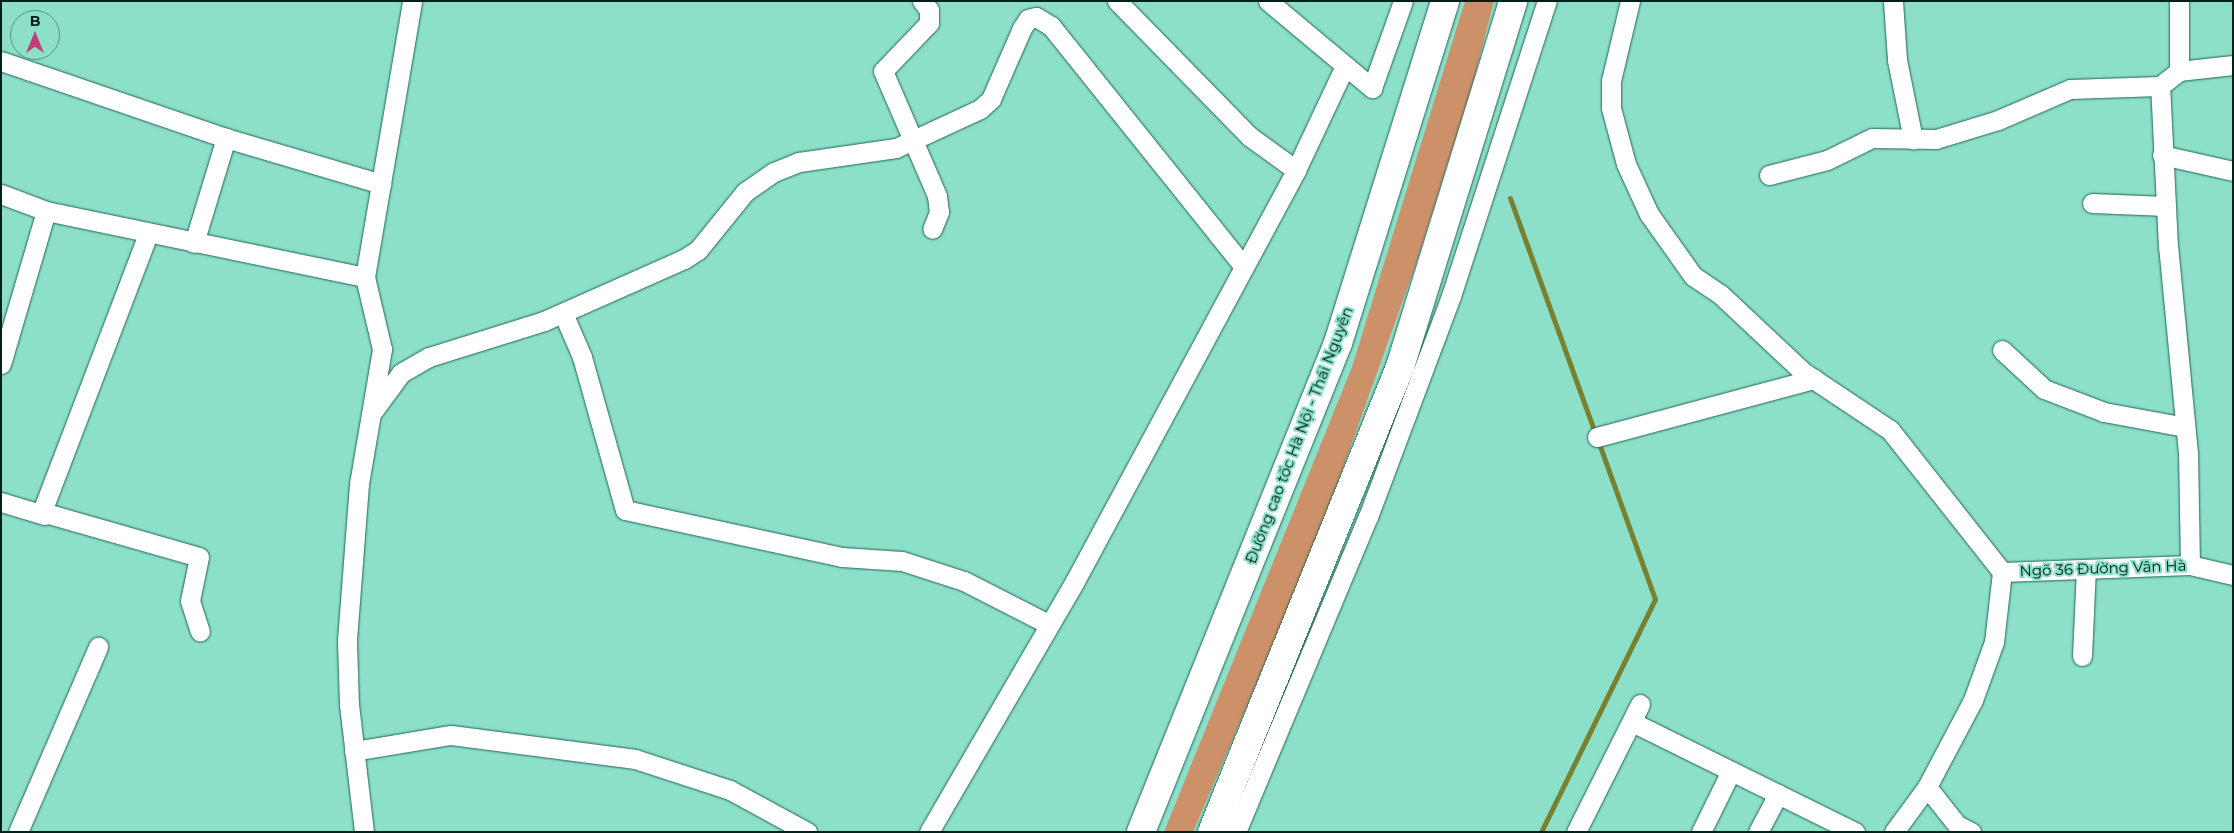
<!DOCTYPE html>
<meta charset="utf-8">
<style>
body{margin:0}
#map{position:relative;width:2234px;height:833px;overflow:hidden;background:#8ce0c9;font-family:Montserrat,sans-serif}
div>[style]{position:absolute}
.green>*{inset:0;background:#cc9168}
.stream>*{height:5px;margin:-2.5px;padding:0 2.5px;transform-origin:2.5px;border-radius:2.5px;background:#788130}
.roads{filter:drop-shadow(0 0 1px #226455) drop-shadow(0 0 1px #226455)}
.street>*{height:19px;margin:-9.5px;padding:0 9.5px;transform-origin:9.5px;border-radius:9.5px;background:#fff}
.highway>*{height:28px;margin:-14px;padding:0 14px;transform-origin:14px;border-radius:14px;background:#fff}
span{translate:-50% -50%;white-space:nowrap;text-align:center;line-height:1.15;-webkit-text-stroke:4px #8ce0c9;paint-order:stroke}
.street-label{font-size:15px;color:#001f18}
.frame{position:absolute;inset:0;border:2px solid #001f18;pointer-events:none}
.north{position:absolute;left:10px;top:10px;width:50px;height:50px;box-sizing:border-box;background:#8ce0c9;border:1px solid #549382;border-radius:50%;rotate:0deg;font-size:14px;font-weight:700;line-height:20px;text-align:center;color:#001f18}
.north::after{content:'';display:block;margin:auto;width:18px;height:22px;background:#c33c7c;clip-path:polygon(50% 0,100% 100%,50% 72%,0 100%)}
</style>
<div id="map">
<div class="green">
<i style="clip-path:polygon(1465px 1px,1494px 1px,1473px 83px,1416px 264px,1315px 546px,1193px 832px,1164px 832px,1352px 367px)"></i>
</div>
<div class="stream">
<i style="left:1510px;top:198px;width:250px;rotate:70.1deg"></i>
<i style="left:1541px;top:832px;width:259px;rotate:-63.9deg"></i>
<i style="left:1655px;top:599px;width:168px;rotate:-109.8deg"></i>
</div>
<div class="roads">
<div class="street">
<i style="left:922px;top:1px;width:11px;rotate:52deg"></i>
<i style="left:929px;top:10px;width:13px;rotate:90deg"></i>
<i style="left:929px;top:23px;width:66px;rotate:133.8deg"></i>
<i style="left:883px;top:71px;width:136px;rotate:66.6deg"></i>
<i style="left:937px;top:196px;width:16px;rotate:83deg"></i>
<i style="left:939px;top:212px;width:18px;rotate:112deg"></i>
<i style="left:1117px;top:1px;width:189px;rotate:45.6deg"></i>
<i style="left:1249px;top:136px;width:58px;rotate:35.9deg"></i>
<i style="left:1268px;top:1px;width:136px;rotate:39.9deg"></i>
<i style="left:1372px;top:88px;width:92px;rotate:-70.4deg"></i>
<i style="left:1630px;top:1px;width:82px;rotate:103.4deg"></i>
<i style="left:1611px;top:81px;width:27px;rotate:90deg"></i>
<i style="left:1611px;top:108px;width:58px;rotate:75deg"></i>
<i style="left:1626px;top:164px;width:55px;rotate:65.3deg"></i>
<i style="left:1649px;top:214px;width:76px;rotate:54.6deg"></i>
<i style="left:1693px;top:276px;width:32px;rotate:34deg"></i>
<i style="left:1720px;top:294px;width:114px;rotate:43.2deg"></i>
<i style="left:1803px;top:372px;width:105px;rotate:33.7deg"></i>
<i style="left:1890px;top:430px;width:181px;rotate:51.7deg"></i>
<i style="left:2002px;top:572px;width:70px;rotate:96.5deg"></i>
<i style="left:1994px;top:642px;width:62px;rotate:109.9deg"></i>
<i style="left:1973px;top:700px;width:98px;rotate:117.9deg"></i>
<i style="left:1927px;top:787px;width:56px;rotate:126.3deg"></i>
<i style="left:1893px;top:1px;width:59px;rotate:86.1deg"></i>
<i style="left:1897px;top:60px;width:81px;rotate:78.6deg"></i>
<i style="left:2179px;top:1px;width:70px;rotate:90deg"></i>
<i style="left:1px;top:61px;width:238px;rotate:18.9deg"></i>
<i style="left:226px;top:138px;width:162px;rotate:16.5deg"></i>
<i style="left:2162px;top:155px;width:73px;rotate:12.7deg"></i>
<i style="left:1769px;top:175px;width:60px;rotate:-14.5deg"></i>
<i style="left:1827px;top:160px;width:50px;rotate:-26.1deg"></i>
<i style="left:1872px;top:138px;width:64px;rotate:0.9deg"></i>
<i style="left:1936px;top:139px;width:65px;rotate:-17deg"></i>
<i style="left:1998px;top:120px;width:78px;rotate:-23.3deg"></i>
<i style="left:2070px;top:89px;width:90px;rotate:-1.9deg"></i>
<i style="left:1px;top:194px;width:48px;rotate:20.7deg"></i>
<i style="left:46px;top:211px;width:326px;rotate:11.7deg"></i>
<i style="left:2092px;top:203px;width:74px;rotate:2.3deg"></i>
<i style="left:148px;top:234px;width:298px;rotate:110.9deg"></i>
<i style="left:42px;top:512px;width:163px;rotate:16deg"></i>
<i style="left:199px;top:557px;width:45px;rotate:101.6deg"></i>
<i style="left:190px;top:601px;width:32px;rotate:72deg"></i>
<i style="left:194px;top:243px;width:110px;rotate:-73.1deg"></i>
<i style="left:563px;top:313px;width:48px;rotate:66.6deg"></i>
<i style="left:582px;top:357px;width:159px;rotate:74.3deg"></i>
<i style="left:625px;top:510px;width:222px;rotate:12.2deg"></i>
<i style="left:842px;top:557px;width:60px;rotate:3.8deg"></i>
<i style="left:902px;top:561px;width:65px;rotate:17.9deg"></i>
<i style="left:964px;top:581px;width:94px;rotate:27.1deg"></i>
<i style="left:2002px;top:350px;width:57px;rotate:42.9deg"></i>
<i style="left:2044px;top:389px;width:64px;rotate:21deg"></i>
<i style="left:2104px;top:412px;width:82px;rotate:10.5deg"></i>
<i style="left:1px;top:364px;width:159px;rotate:-73.6deg"></i>
<i style="left:374px;top:410px;width:46px;rotate:-53.9deg"></i>
<i style="left:401px;top:373px;width:32px;rotate:-30deg"></i>
<i style="left:429px;top:357px;width:121px;rotate:-17.4deg"></i>
<i style="left:544px;top:321px;width:153px;rotate:-23.9deg"></i>
<i style="left:684px;top:259px;width:17px;rotate:-33deg"></i>
<i style="left:698px;top:250px;width:75px;rotate:-51deg"></i>
<i style="left:745px;top:192px;width:35px;rotate:-35deg"></i>
<i style="left:774px;top:172px;width:27px;rotate:-22deg"></i>
<i style="left:799px;top:162px;width:98px;rotate:-8.2deg"></i>
<i style="left:896px;top:148px;width:93px;rotate:-24.9deg"></i>
<i style="left:980px;top:109px;width:15px;rotate:-42deg"></i>
<i style="left:991px;top:99px;width:77px;rotate:-66.4deg"></i>
<i style="left:1022px;top:28px;width:11px;rotate:-56deg"></i>
<i style="left:1028px;top:19px;width:8px;rotate:-14deg"></i>
<i style="left:1036px;top:17px;width:17px;rotate:31deg"></i>
<i style="left:1051px;top:26px;width:307px;rotate:51.3deg"></i>
<i style="left:1597px;top:437px;width:225px;rotate:-15deg"></i>
<i style="left:1px;top:502px;width:45px;rotate:16.8deg"></i>
<i style="left:2190px;top:565px;width:112px;rotate:-91deg"></i>
<i style="left:2188px;top:453px;width:207px;rotate:-95.5deg"></i>
<i style="left:2168px;top:247px;width:161px;rotate:-92.8deg"></i>
<i style="left:2160px;top:86px;width:24px;rotate:-38deg"></i>
<i style="left:2179px;top:71px;width:54px;rotate:-6.3deg"></i>
<i style="left:2002px;top:572px;width:188px;rotate:-2.1deg"></i>
<i style="left:2190px;top:565px;width:44px;rotate:13.1deg"></i>
<i style="left:2082px;top:656px;width:87px;rotate:-87.4deg"></i>
<i style="left:1632px;top:722px;width:249px;rotate:26.3deg"></i>
<i style="left:354px;top:751px;width:98px;rotate:-9.4deg"></i>
<i style="left:451px;top:735px;width:186px;rotate:7.4deg"></i>
<i style="left:635px;top:759px;width:100px;rotate:18.1deg"></i>
<i style="left:730px;top:790px;width:88px;rotate:28.6deg"></i>
<i style="left:1927px;top:787px;width:48px;rotate:51.7deg"></i>
<i style="left:1957px;top:825px;width:16px;rotate:27deg"></i>
<i style="left:18px;top:832px;width:202px;rotate:-66.6deg"></i>
<i style="left:364px;top:832px;width:128px;rotate:-96.7deg"></i>
<i style="left:349px;top:705px;width:65px;rotate:-91.8deg"></i>
<i style="left:347px;top:640px;width:156px;rotate:-85.6deg"></i>
<i style="left:359px;top:484px;width:137px;rotate:-80.3deg"></i>
<i style="left:382px;top:349px;width:74px;rotate:-103.3deg"></i>
<i style="left:365px;top:277px;width:280px;rotate:-80.3deg"></i>
<i style="left:929px;top:832px;width:290px;rotate:-59.8deg"></i>
<i style="left:1075px;top:581px;width:467px;rotate:-61.7deg"></i>
<i style="left:1296px;top:170px;width:115px;rotate:-64.8deg"></i>
<i style="left:1236px;top:832px;width:342px;rotate:-67.3deg"></i>
<i style="left:1368px;top:517px;width:236px;rotate:-69.4deg"></i>
<i style="left:1451px;top:296px;width:310px;rotate:-72deg"></i>
<i style="left:1576px;top:832px;width:143px;rotate:-63.4deg"></i>
<i style="left:1701px;top:832px;width:68px;rotate:-63.8deg"></i>
<i style="left:1758px;top:832px;width:43px;rotate:-62.2deg"></i>
</div>
<div class="highway">
<i style="left:1141px;top:832px;width:527px;rotate:-68.06deg"></i>
<i style="left:1338px;top:343px;width:358px;rotate:-72.6deg"></i>
<i style="left:1212px;top:832px;width:502px;rotate:-67.99deg"></i>
<i style="left:1400px;top:367px;width:383px;rotate:-72.8deg"></i>
</div>
</div>
<div class="street-label">
<span style="left:1299px;top:435px;rotate:-69deg">Đường cao tốc Hà Nội - Thái Nguyên</span>
<span style="left:2103px;top:568px;rotate:-2deg">Ngõ 36 Đường Vân Hà</span>
</div>
<div class="frame"></div>
<div class="north">B</div>
</div>
